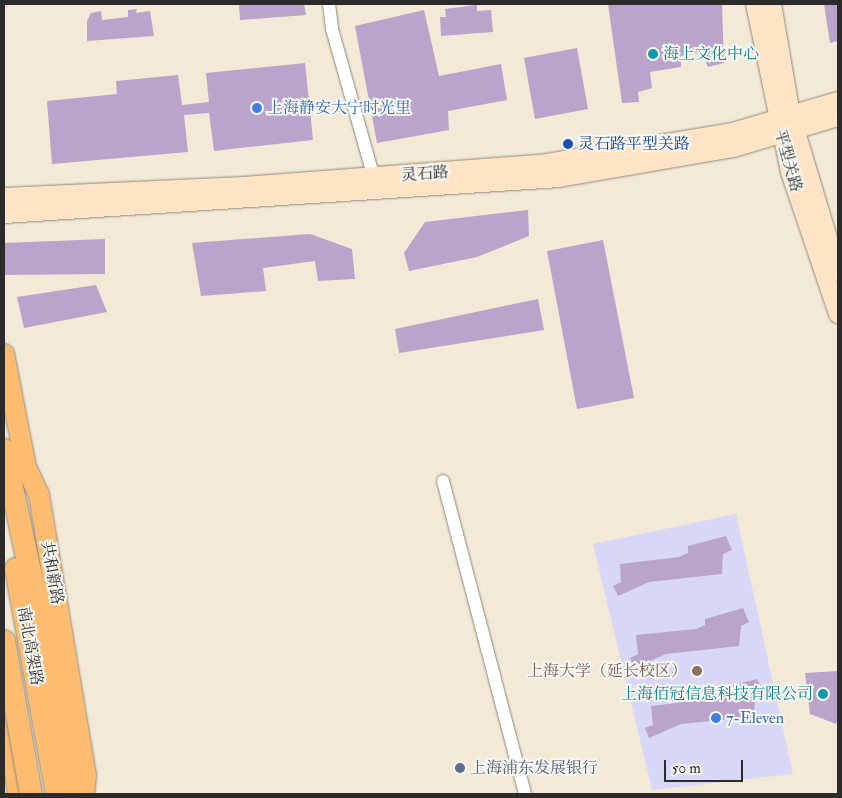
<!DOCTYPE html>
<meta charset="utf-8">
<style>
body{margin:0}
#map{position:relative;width:842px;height:798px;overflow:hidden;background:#f2e9d6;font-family:"IM FELL Double Pica","Noto Serif SC",serif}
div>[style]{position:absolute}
.built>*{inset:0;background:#d9d7f8}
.building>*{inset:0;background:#baa4cb}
.roads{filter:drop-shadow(0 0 1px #8e8a80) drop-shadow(0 0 1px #8e8a80)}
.street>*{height:12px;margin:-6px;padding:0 6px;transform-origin:6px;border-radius:6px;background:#fff}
.secondary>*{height:18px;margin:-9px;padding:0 9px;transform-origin:9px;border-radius:9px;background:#fee4c5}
.primary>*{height:20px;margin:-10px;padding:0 10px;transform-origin:10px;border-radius:10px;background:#fdbc6f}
.highway>*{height:22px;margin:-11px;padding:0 11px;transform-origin:11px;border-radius:11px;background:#fdbc6f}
.bridges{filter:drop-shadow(0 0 1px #8e8a80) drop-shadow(0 0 1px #8e8a80)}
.highway-bridge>*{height:22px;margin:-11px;padding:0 11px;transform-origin:11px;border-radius:11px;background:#fdbc6f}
.dots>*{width:14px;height:14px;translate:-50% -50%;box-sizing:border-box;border:2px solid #f6f6f2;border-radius:50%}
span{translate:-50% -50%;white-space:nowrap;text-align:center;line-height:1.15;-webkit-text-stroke:4px #f6f6f2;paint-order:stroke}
.culture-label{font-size:16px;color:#0d838f}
.left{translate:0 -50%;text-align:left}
.right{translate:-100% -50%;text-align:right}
.shop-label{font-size:16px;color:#366cbe}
.transit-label{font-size:16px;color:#164399}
.street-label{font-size:16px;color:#2b2b2b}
.education-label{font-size:16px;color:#785e54}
.service-label{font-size:16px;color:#4e5e75}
.frame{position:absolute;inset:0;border:5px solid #2b2b2b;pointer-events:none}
.scale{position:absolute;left:664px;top:760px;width:79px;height:22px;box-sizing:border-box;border:2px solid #2b2b2b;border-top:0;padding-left:6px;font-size:15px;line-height:18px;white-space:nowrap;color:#2b2b2b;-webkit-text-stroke:4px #f6f6f2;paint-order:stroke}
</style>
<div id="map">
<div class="built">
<i style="clip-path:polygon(736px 514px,793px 774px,652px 790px,593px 544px)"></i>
</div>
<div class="building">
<i style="clip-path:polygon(239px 4px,304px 4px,306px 15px,240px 20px)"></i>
<i style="clip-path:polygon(608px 4px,722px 4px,724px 63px,708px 67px,702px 52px,681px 56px,681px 67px,650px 72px,652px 88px,638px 92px,639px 102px,622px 103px)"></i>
<i style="clip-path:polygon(824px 4px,838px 4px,838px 41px,830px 43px)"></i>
<i style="clip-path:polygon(477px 5px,477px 11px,491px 10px,493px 32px,441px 36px,440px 17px,446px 17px,445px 9px)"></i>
<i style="clip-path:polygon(137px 9px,136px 13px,150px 11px,154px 36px,87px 41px,87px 21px,91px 13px,101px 11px,102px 20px,128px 17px,128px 10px)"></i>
<i style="clip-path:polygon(424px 10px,439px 76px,501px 64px,507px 100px,448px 111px,449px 130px,377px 143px,355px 26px)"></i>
<i style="clip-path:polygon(577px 48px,588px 109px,535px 119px,524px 58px)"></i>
<i style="clip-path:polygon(305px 63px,313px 140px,214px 151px,209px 113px,184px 115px,188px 152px,52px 164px,47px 101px,117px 94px,116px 81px,178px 75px,182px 105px,209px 102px,206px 73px)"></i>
<i style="clip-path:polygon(528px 210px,529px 236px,477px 257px,409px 271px,404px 253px,425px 222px)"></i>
<i style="clip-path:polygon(310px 234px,352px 249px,355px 279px,318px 281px,315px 261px,263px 268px,266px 291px,201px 296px,192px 243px)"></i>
<i style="clip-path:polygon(105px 239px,105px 274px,4px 275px,4px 243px)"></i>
<i style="clip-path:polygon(603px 240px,634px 398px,577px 409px,547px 251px)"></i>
<i style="clip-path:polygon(96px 285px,107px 312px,24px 328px,17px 297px)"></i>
<i style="clip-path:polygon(538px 299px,544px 330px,399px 353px,395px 329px)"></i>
<i style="clip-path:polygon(726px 536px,732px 550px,723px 554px,722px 574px,649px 582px,618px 596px,613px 586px,621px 582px,620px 564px,679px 557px,688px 553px,688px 546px)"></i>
<i style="clip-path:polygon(743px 608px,749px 622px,741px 626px,739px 646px,666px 654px,634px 668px,630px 658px,638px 654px,636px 635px,696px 629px,705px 625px,705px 619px)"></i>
<i style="clip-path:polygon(838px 671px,838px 717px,836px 724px,810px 714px,805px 673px)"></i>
<i style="clip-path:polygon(757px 679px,764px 692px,755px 697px,754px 717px,681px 724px,649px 738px,645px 728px,653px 725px,651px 706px,710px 699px,720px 695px,719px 689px)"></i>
</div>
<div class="roads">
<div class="street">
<i style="left:329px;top:4px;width:25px;rotate:83deg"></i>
<i style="left:332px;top:29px;width:155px;rotate:74.3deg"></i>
<i style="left:443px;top:481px;width:324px;rotate:75.3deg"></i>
</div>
<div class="secondary">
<i style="left:755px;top:4px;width:172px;rotate:78.2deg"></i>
<i style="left:790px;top:172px;width:150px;rotate:71.3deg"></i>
<i style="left:772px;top:4px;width:113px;rotate:80.3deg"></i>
<i style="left:791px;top:115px;width:164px;rotate:73.3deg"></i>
<i style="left:4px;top:197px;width:240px;rotate:-2.6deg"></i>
<i style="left:244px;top:186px;width:304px;rotate:-4.3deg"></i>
<i style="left:547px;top:163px;width:189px;rotate:-9.5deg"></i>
<i style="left:733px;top:132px;width:109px;rotate:-16.4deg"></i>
<i style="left:4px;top:214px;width:556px;rotate:-3.71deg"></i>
<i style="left:559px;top:178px;width:177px;rotate:-9.8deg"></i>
<i style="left:733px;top:148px;width:109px;rotate:-16.4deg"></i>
</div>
<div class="primary">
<i style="left:4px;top:354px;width:115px;rotate:79deg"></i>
<i style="left:26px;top:467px;width:31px;rotate:65deg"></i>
<i style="left:39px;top:495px;width:284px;rotate:80.5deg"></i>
<i style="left:86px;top:775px;width:19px;rotate:96deg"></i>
<i style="left:6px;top:711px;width:84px;rotate:81.8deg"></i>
</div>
<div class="highway">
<i style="left:4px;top:450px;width:352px;rotate:77.9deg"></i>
<i style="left:16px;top:569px;width:229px;rotate:79.7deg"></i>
</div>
</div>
<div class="bridges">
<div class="highway-bridge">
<i style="left:4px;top:641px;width:155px;rotate:80deg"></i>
</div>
</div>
<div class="dots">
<i style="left:653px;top:54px;background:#0f9aa8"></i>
<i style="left:257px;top:108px;background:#3f7fe0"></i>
<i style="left:568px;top:144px;background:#1a4fb4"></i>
<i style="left:697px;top:671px;background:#8d6e63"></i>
<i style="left:823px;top:694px;background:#0f9aa8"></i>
<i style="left:716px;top:718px;background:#3f7fe0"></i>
<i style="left:460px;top:768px;background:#5c6f8a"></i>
</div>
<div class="culture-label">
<span class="left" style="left:663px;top:54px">海上文化中心</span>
<span class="right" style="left:813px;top:694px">上海佰冠信息科技有限公司</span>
</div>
<div class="shop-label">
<span class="left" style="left:267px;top:108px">上海静安大宁时光里</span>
<span class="left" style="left:726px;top:718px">7-Eleven</span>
</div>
<div class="transit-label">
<span class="left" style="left:578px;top:144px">灵石路平型关路</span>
</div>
<div class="street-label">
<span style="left:788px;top:161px;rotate:75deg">平型关路</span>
<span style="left:425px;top:174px;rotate:-4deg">灵石路</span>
<span style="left:52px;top:573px;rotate:80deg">共和新路</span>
<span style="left:30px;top:646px;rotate:80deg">南北高架路</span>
</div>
<div class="education-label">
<span class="right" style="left:687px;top:671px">上海大学（延长校区）</span>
</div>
<div class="service-label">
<span class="left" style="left:470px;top:768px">上海浦东发展银行</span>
</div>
<div class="frame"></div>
<div class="scale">50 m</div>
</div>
